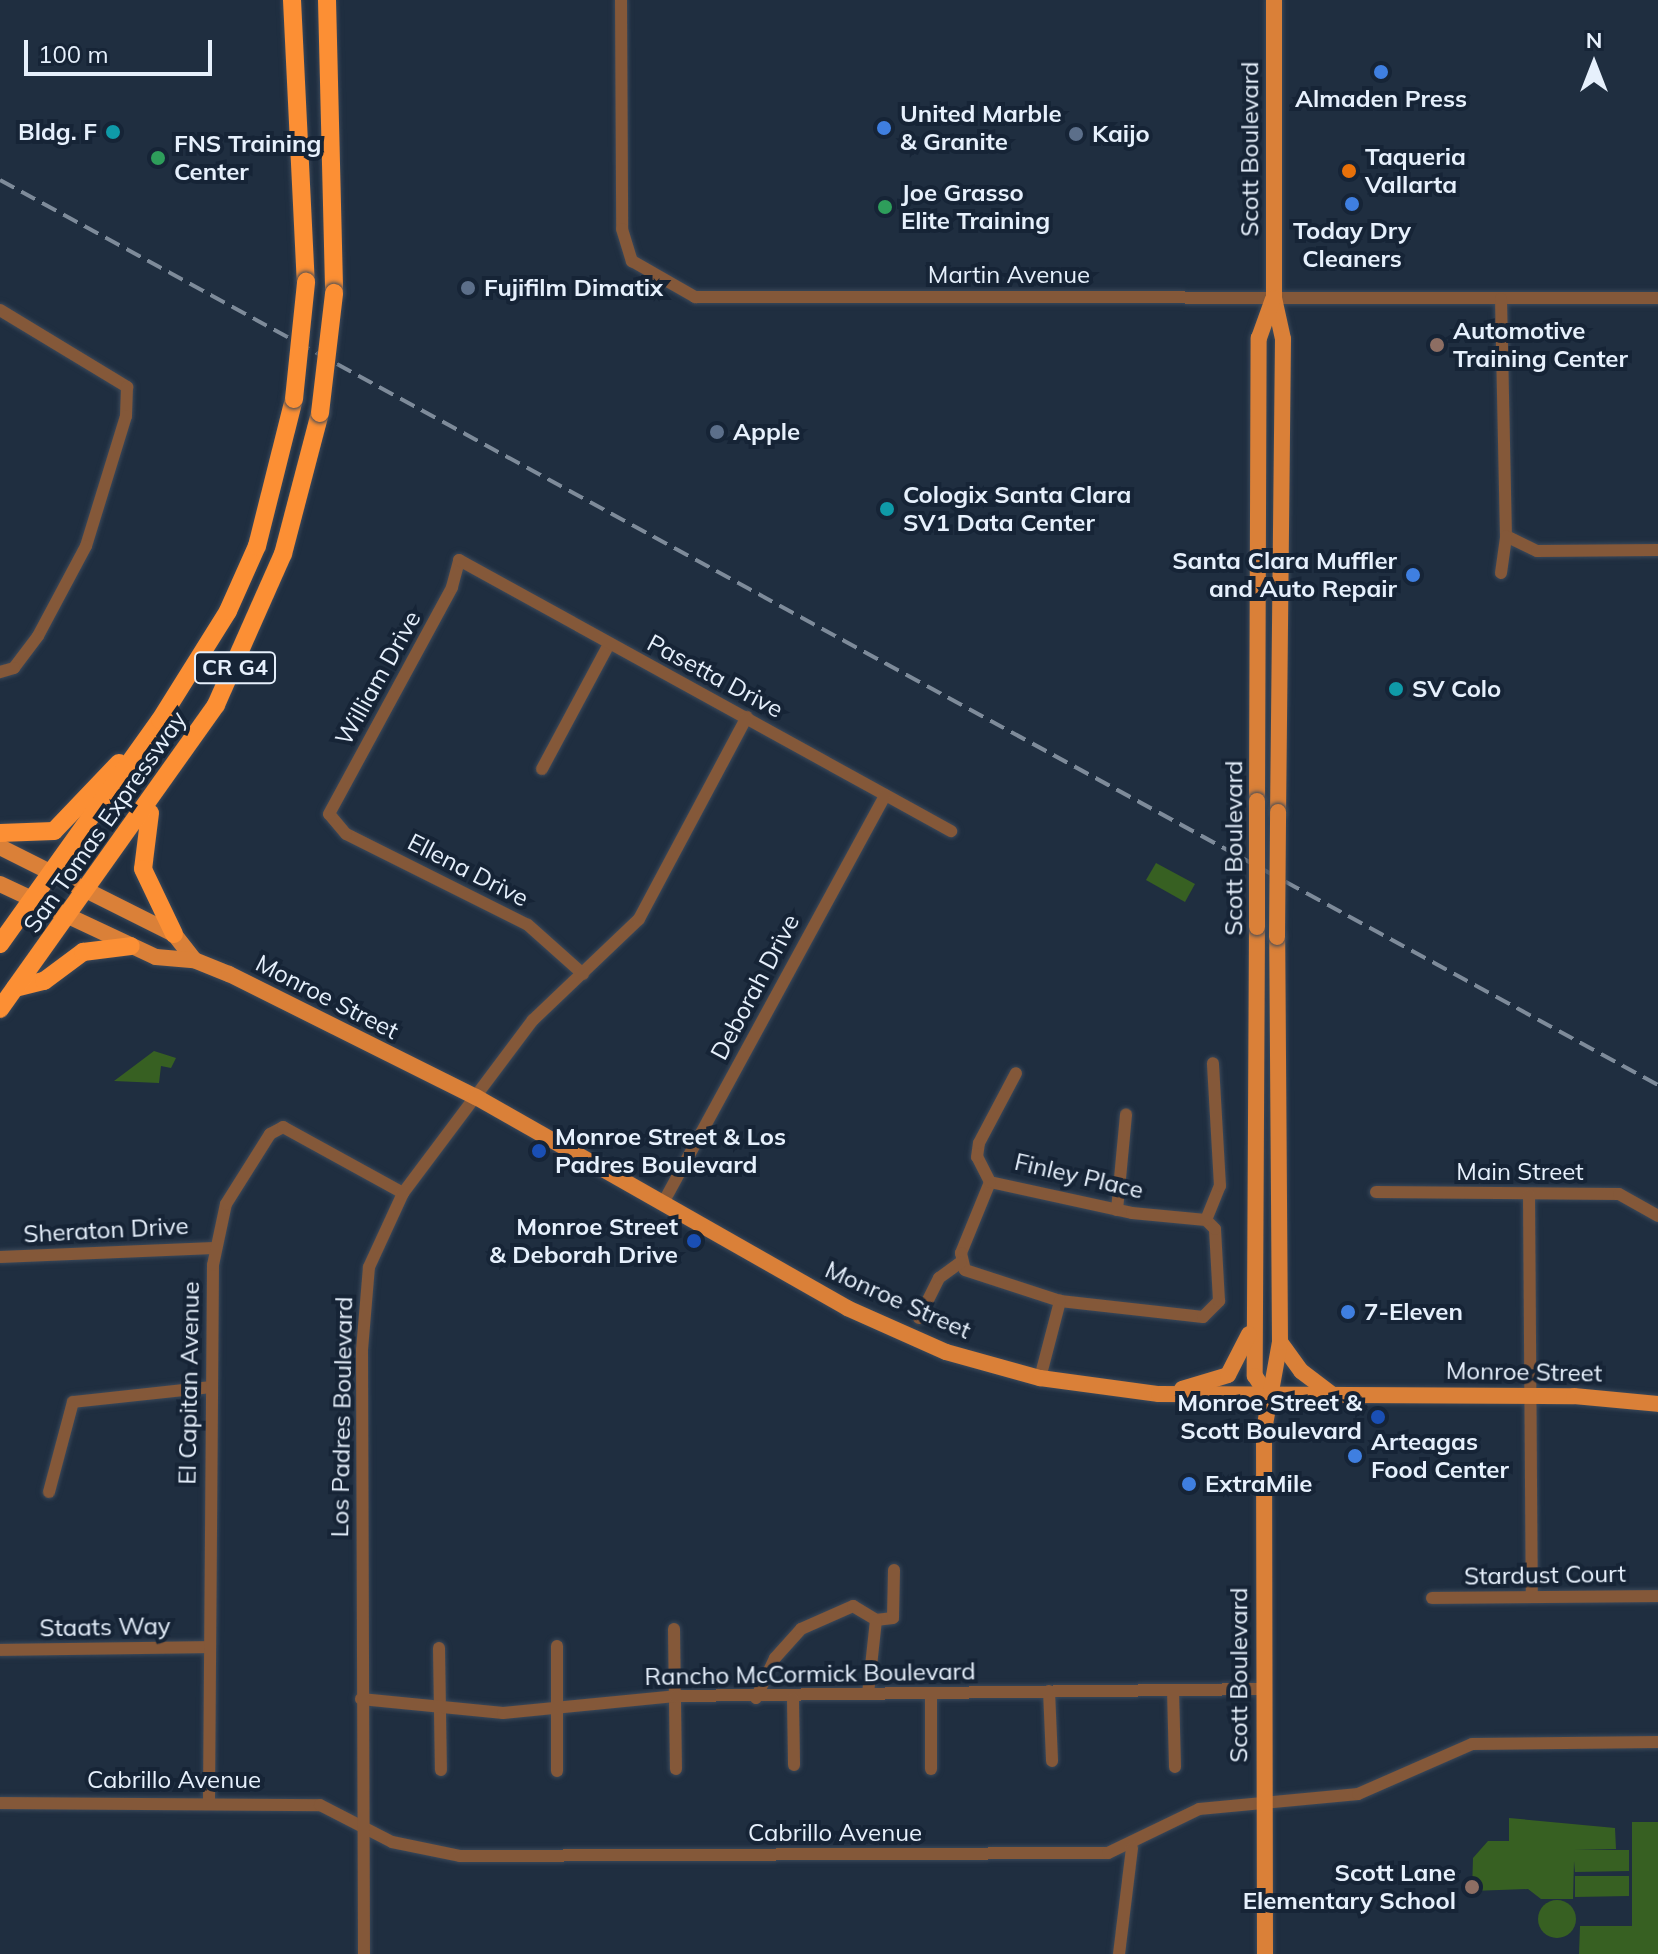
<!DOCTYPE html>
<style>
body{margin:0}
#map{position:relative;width:1658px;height:1954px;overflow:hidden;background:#1f2e40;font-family:Mulish,sans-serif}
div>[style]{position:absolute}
.green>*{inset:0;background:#376022}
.round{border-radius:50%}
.roads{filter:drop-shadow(0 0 2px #3b495a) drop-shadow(0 0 2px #3b495a)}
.minor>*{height:12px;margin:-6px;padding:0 6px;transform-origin:6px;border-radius:6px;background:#845839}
.major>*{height:16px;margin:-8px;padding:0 8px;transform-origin:8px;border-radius:8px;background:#da8038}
.highway>*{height:18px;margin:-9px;padding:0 9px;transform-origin:9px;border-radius:9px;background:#fc8f34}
.rail>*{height:4px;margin-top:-2px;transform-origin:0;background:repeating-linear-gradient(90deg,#7e8b9a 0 16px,transparent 0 24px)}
.bridges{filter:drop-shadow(0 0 2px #3b495a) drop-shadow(0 0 2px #3b495a)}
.major-bridge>*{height:16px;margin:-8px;padding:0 8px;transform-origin:8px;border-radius:8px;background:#da8038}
.highway-bridge>*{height:18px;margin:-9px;padding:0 9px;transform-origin:9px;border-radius:9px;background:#fc8f34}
.dots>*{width:22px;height:22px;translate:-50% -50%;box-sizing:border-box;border:4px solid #162436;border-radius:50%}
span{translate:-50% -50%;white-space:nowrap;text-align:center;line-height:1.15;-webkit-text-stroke:8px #162436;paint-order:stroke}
.shield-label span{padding:2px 6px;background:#162436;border:2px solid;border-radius:6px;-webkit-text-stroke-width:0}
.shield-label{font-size:22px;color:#e6f0fc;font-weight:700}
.poi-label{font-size:24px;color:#e6f0fc;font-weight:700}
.left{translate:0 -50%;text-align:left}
.right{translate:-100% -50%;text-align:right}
.street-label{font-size:24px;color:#e6f0fc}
.north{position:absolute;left:1554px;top:24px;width:80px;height:80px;-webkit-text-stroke:6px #162436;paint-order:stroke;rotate:0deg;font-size:22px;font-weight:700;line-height:32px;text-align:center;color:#e6f0fc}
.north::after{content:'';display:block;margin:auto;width:28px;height:36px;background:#e6f0fc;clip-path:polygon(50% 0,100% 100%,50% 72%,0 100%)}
.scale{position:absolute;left:24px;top:40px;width:188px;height:36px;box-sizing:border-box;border:4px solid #e6f0fc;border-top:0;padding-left:10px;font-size:24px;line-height:28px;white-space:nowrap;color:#e6f0fc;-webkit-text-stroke:6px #162436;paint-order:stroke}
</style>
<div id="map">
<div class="green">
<i style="clip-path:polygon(1156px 863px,1195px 884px,1185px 902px,1146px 880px)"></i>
<i style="clip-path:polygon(154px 1051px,176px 1058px,171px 1068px,161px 1066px,159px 1083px,114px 1081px)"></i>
<i style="clip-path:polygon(1509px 1818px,1615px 1828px,1616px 1849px,1574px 1850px,1629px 1850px,1629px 1871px,1575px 1872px,1574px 1861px,1573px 1899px,1541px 1899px,1528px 1889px,1472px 1891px,1473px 1858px,1488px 1841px,1509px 1841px)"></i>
<i style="clip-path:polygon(1632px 1822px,1658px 1822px,1658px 1954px,1579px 1954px,1580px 1926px,1632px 1926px)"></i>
<i style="clip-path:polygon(1575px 1876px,1629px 1876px,1629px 1896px,1575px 1897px)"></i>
<i class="round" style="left:1538px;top:1900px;width:38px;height:38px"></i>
</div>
<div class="roads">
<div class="minor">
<i style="left:621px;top:0;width:229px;rotate:89.7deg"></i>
<i style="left:622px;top:229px;width:34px;rotate:73deg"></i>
<i style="left:632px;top:261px;width:73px;rotate:29.7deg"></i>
<i style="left:695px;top:297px;width:963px;rotate:0.06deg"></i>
<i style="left:1501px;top:299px;width:237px;rotate:88.8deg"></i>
<i style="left:1506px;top:536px;width:34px;rotate:26deg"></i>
<i style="left:1537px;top:551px;width:121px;rotate:-0.5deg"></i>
<i style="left:0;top:310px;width:149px;rotate:31.2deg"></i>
<i style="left:127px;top:387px;width:29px;rotate:92deg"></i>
<i style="left:126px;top:416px;width:136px;rotate:107.1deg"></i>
<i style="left:86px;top:546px;width:102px;rotate:118.1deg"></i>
<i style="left:38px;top:636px;width:40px;rotate:127deg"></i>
<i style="left:14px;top:668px;width:15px;rotate:164deg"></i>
<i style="left:1501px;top:573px;width:37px;rotate:-82deg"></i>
<i style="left:542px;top:769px;width:142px;rotate:-61.8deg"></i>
<i style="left:583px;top:974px;width:74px;rotate:-138.3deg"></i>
<i style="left:528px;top:925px;width:203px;rotate:-153.4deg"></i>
<i style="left:346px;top:834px;width:26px;rotate:-130deg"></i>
<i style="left:329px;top:814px;width:258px;rotate:-61.5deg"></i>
<i style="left:452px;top:587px;width:28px;rotate:-75deg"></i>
<i style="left:459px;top:560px;width:562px;rotate:28.85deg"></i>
<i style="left:990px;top:1182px;width:77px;rotate:112.2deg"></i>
<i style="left:961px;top:1253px;width:17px;rotate:77deg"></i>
<i style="left:965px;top:1270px;width:100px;rotate:18.1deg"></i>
<i style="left:1060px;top:1301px;width:144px;rotate:6.4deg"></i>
<i style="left:1203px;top:1317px;width:23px;rotate:-45deg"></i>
<i style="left:1219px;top:1301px;width:72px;rotate:-93.2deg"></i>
<i style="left:1215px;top:1229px;width:13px;rotate:-135deg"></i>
<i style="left:990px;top:1182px;width:145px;rotate:12.3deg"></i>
<i style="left:1132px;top:1213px;width:74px;rotate:5.4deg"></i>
<i style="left:990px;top:1182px;width:28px;rotate:-117deg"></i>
<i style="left:977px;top:1157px;width:14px;rotate:-82deg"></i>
<i style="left:979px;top:1143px;width:79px;rotate:-62.1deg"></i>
<i style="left:1376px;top:1192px;width:243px;rotate:0.5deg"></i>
<i style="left:1619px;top:1194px;width:45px;rotate:29.4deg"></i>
<i style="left:1529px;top:1195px;width:401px;rotate:89.6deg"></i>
<i style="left:664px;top:1201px;width:462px;rotate:-61.4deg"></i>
<i style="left:1117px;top:1210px;width:96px;rotate:-84.6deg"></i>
<i style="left:1206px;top:1220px;width:37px;rotate:-68deg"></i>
<i style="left:1220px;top:1186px;width:123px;rotate:-93.3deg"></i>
<i style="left:0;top:1257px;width:214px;rotate:-2.4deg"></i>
<i style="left:919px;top:1318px;width:45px;rotate:-63.4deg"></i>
<i style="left:939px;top:1278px;width:27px;rotate:-36deg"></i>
<i style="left:1040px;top:1378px;width:80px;rotate:-75.4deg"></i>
<i style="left:49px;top:1492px;width:93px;rotate:-75.1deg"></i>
<i style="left:73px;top:1402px;width:138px;rotate:-6.2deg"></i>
<i style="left:1432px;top:1598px;width:226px;rotate:-0.5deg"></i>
<i style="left:876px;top:1620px;width:17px;rotate:-7deg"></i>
<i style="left:893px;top:1618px;width:48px;rotate:-88.8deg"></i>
<i style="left:674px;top:1629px;width:140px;rotate:89.2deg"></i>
<i style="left:439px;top:1648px;width:122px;rotate:89.1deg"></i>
<i style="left:0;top:1650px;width:210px;rotate:-0.8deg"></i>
<i style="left:1173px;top:1690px;width:77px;rotate:88.5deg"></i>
<i style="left:1049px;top:1691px;width:70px;rotate:87.5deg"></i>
<i style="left:931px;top:1693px;width:76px;rotate:90deg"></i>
<i style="left:756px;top:1698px;width:44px;rotate:-64.6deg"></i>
<i style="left:775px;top:1658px;width:39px;rotate:-48deg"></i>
<i style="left:801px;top:1629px;width:57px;rotate:-23.9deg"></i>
<i style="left:853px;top:1606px;width:27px;rotate:31deg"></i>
<i style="left:876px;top:1620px;width:74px;rotate:96.2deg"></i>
<i style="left:361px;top:1699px;width:143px;rotate:5.6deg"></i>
<i style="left:503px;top:1713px;width:173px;rotate:-5.6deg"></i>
<i style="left:675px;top:1696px;width:587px;rotate:-0.68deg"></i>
<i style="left:793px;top:1699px;width:66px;rotate:89.1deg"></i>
<i style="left:557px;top:1771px;width:125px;rotate:-90deg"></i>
<i style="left:209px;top:1799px;width:534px;rotate:-89.57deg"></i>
<i style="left:213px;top:1265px;width:62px;rotate:-78deg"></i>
<i style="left:226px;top:1204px;width:83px;rotate:-57.8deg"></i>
<i style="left:270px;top:1134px;width:15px;rotate:-28deg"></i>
<i style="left:283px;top:1127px;width:137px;rotate:28.8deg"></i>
<i style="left:0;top:1803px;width:320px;rotate:0.4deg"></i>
<i style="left:320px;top:1805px;width:81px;rotate:27.2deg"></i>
<i style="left:392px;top:1842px;width:69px;rotate:11.6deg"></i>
<i style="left:460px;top:1856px;width:648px;rotate:-0.27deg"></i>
<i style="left:1108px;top:1853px;width:101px;rotate:-25.8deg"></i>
<i style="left:1199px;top:1809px;width:160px;rotate:-5.4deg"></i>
<i style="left:1358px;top:1794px;width:124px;rotate:-23.7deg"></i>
<i style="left:1472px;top:1744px;width:186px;rotate:-0.6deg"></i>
<i style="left:364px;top:1954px;width:604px;rotate:-90.19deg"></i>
<i style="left:362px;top:1350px;width:83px;rotate:-85.2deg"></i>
<i style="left:369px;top:1267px;width:81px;rotate:-65.3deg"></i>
<i style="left:403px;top:1193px;width:216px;rotate:-53.1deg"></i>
<i style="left:533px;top:1020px;width:146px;rotate:-43.6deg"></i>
<i style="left:639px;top:919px;width:229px;rotate:-61.9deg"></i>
<i style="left:1119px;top:1954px;width:107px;rotate:-83deg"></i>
</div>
<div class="major">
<i style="left:1274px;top:0;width:298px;rotate:90deg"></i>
<i style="left:1274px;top:298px;width:42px;rotate:77.6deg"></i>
<i style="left:1283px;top:339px;width:473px;rotate:90.6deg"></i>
<i style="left:1257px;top:801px;width:463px;rotate:-89.8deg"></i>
<i style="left:1259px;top:338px;width:41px;rotate:-70.3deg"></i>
<i style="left:0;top:847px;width:195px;rotate:26.6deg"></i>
<i style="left:174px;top:934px;width:33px;rotate:52deg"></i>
<i style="left:0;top:884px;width:172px;rotate:25.1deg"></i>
<i style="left:156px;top:957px;width:38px;rotate:5deg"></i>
<i style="left:194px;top:960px;width:38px;rotate:22deg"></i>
<i style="left:229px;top:974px;width:276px;rotate:26.5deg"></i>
<i style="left:476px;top:1097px;width:427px;rotate:29.6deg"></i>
<i style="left:847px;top:1308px;width:108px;rotate:24deg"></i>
<i style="left:946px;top:1352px;width:98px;rotate:15.5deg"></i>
<i style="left:1040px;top:1378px;width:120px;rotate:7.7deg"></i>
<i style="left:1159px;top:1394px;width:415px;rotate:0.3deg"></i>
<i style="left:1574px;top:1396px;width:84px;rotate:5.4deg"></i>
<i style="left:1257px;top:927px;width:449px;rotate:90.3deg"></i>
<i style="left:1255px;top:1376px;width:24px;rotate:57deg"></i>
<i style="left:1280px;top:1342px;width:36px;rotate:54deg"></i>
<i style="left:1301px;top:1371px;width:40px;rotate:37deg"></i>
<i style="left:1182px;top:1389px;width:48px;rotate:-16.9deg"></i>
<i style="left:1228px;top:1375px;width:46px;rotate:-62.9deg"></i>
<i style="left:1265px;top:1954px;width:524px;rotate:-90.11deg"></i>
<i style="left:1264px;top:1430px;width:89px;rotate:-79.7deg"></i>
<i style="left:1280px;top:1342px;width:405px;rotate:-90.4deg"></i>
</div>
<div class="highway">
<i style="left:292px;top:0;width:282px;rotate:87.2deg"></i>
<i style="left:327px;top:0;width:293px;rotate:88.6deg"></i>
<i style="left:150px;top:813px;width:56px;rotate:97.1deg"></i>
<i style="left:143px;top:869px;width:72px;rotate:64.5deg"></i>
<i style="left:0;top:833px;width:54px;rotate:-2.1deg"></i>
<i style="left:54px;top:831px;width:94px;rotate:-46.3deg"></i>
<i style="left:0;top:944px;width:275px;rotate:-54.5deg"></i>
<i style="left:160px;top:720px;width:128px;rotate:-58deg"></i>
<i style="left:228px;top:611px;width:71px;rotate:-66deg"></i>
<i style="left:257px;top:546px;width:152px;rotate:-75.9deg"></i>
<i style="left:15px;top:988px;width:30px;rotate:-14deg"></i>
<i style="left:44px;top:981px;width:49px;rotate:-36.6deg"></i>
<i style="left:83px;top:952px;width:48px;rotate:-7.1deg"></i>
<i style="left:0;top:1009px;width:373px;rotate:-54.6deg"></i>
<i style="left:216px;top:705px;width:165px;rotate:-66.1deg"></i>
<i style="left:283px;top:554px;width:146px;rotate:-75.3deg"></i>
</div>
</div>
<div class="rail">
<i style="left:0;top:180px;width:1889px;rotate:28.63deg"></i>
</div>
<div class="bridges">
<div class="major-bridge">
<i style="left:1257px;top:801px;width:126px;rotate:90deg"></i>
<i style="left:1277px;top:937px;width:125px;rotate:-89.5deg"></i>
</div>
<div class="highway-bridge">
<i style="left:294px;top:399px;width:118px;rotate:-84.1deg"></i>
<i style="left:320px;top:413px;width:121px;rotate:-83.3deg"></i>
</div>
</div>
<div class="dots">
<i style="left:1381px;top:72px;background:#3f7fe0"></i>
<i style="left:884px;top:128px;background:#3f7fe0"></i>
<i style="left:113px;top:132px;background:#0f9aa8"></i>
<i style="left:1076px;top:134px;background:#5c6f8a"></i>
<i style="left:158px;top:158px;background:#2e9e5b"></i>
<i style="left:1349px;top:171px;background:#e8710a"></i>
<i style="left:1352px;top:204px;background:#3f7fe0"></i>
<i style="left:885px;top:207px;background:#2e9e5b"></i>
<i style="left:468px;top:288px;background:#5c6f8a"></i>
<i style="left:1437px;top:345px;background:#8d6e63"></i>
<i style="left:717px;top:432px;background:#5c6f8a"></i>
<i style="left:887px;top:509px;background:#0f9aa8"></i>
<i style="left:1413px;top:575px;background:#3f7fe0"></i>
<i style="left:1396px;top:689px;background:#0f9aa8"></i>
<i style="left:539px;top:1151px;background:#1a4fb4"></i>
<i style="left:694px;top:1241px;background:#1a4fb4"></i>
<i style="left:1348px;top:1312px;background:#3f7fe0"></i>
<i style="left:1378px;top:1417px;background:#1a4fb4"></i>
<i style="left:1355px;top:1456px;background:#3f7fe0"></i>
<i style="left:1189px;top:1484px;background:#3f7fe0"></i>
<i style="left:1472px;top:1887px;background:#8d6e63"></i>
</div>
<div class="shield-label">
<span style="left:235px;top:668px">CR G4</span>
</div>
<div class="poi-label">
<span style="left:1381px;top:99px">Almaden Press</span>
<span class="left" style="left:900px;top:128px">United Marble<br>&amp; Granite</span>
<span class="right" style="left:97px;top:132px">Bldg. F</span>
<span class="left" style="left:1092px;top:134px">Kaijo</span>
<span class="left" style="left:174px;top:158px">FNS Training<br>Center</span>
<span class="left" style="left:1365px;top:171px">Taqueria<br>Vallarta</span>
<span class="left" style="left:901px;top:207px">Joe Grasso<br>Elite Training</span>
<span style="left:1352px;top:245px">Today Dry<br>Cleaners</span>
<span class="left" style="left:484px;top:288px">Fujifilm Dimatix</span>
<span class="left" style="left:1453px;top:345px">Automotive<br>Training Center</span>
<span class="left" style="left:733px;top:432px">Apple</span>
<span class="left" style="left:903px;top:509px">Cologix Santa Clara<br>SV1 Data Center</span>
<span class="right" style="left:1397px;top:575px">Santa Clara Muffler<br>and Auto Repair</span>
<span class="left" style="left:1412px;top:689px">SV Colo</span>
<span class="left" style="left:555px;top:1151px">Monroe Street &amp; Los<br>Padres Boulevard</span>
<span class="right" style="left:678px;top:1241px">Monroe Street<br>&amp; Deborah Drive</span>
<span class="left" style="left:1364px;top:1312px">7-Eleven</span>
<span class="right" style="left:1362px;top:1417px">Monroe Street &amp;<br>Scott Boulevard</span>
<span class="left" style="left:1371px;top:1456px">Arteagas<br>Food Center</span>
<span class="left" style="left:1205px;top:1484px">ExtraMile</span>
<span class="right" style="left:1456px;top:1887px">Scott Lane<br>Elementary School</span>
</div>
<div class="street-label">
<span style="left:1250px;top:149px;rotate:-90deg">Scott Boulevard</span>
<span style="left:1009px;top:275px">Martin Avenue</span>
<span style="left:715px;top:676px;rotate:28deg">Pasetta Drive</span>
<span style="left:378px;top:678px;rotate:-61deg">William Drive</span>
<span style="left:105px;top:822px;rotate:-55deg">San Tomas Expressway</span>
<span style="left:1234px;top:848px;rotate:-90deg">Scott Boulevard</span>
<span style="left:468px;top:870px;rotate:27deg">Ellena Drive</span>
<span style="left:755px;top:987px;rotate:-62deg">Deborah Drive</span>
<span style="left:327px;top:997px;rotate:27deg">Monroe Street</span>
<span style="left:1520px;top:1172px">Main Street</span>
<span style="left:1079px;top:1176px;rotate:13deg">Finley Place</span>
<span style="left:106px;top:1230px;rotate:-3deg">Sheraton Drive</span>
<span style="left:898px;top:1300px;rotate:24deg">Monroe Street</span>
<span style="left:1524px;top:1372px;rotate:1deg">Monroe Street</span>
<span style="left:189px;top:1383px;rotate:-89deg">El Capitan Avenue</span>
<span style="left:342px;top:1417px;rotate:-89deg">Los Padres Boulevard</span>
<span style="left:1545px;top:1575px;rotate:-1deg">Stardust Court</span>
<span style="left:105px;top:1627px;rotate:-1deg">Staats Way</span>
<span style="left:810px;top:1674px;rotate:-1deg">Rancho McCormick Boulevard</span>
<span style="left:1239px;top:1675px;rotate:-90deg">Scott Boulevard</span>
<span style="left:174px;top:1780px">Cabrillo Avenue</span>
<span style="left:835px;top:1833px">Cabrillo Avenue</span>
</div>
<div class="north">N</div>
<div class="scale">100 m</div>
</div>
